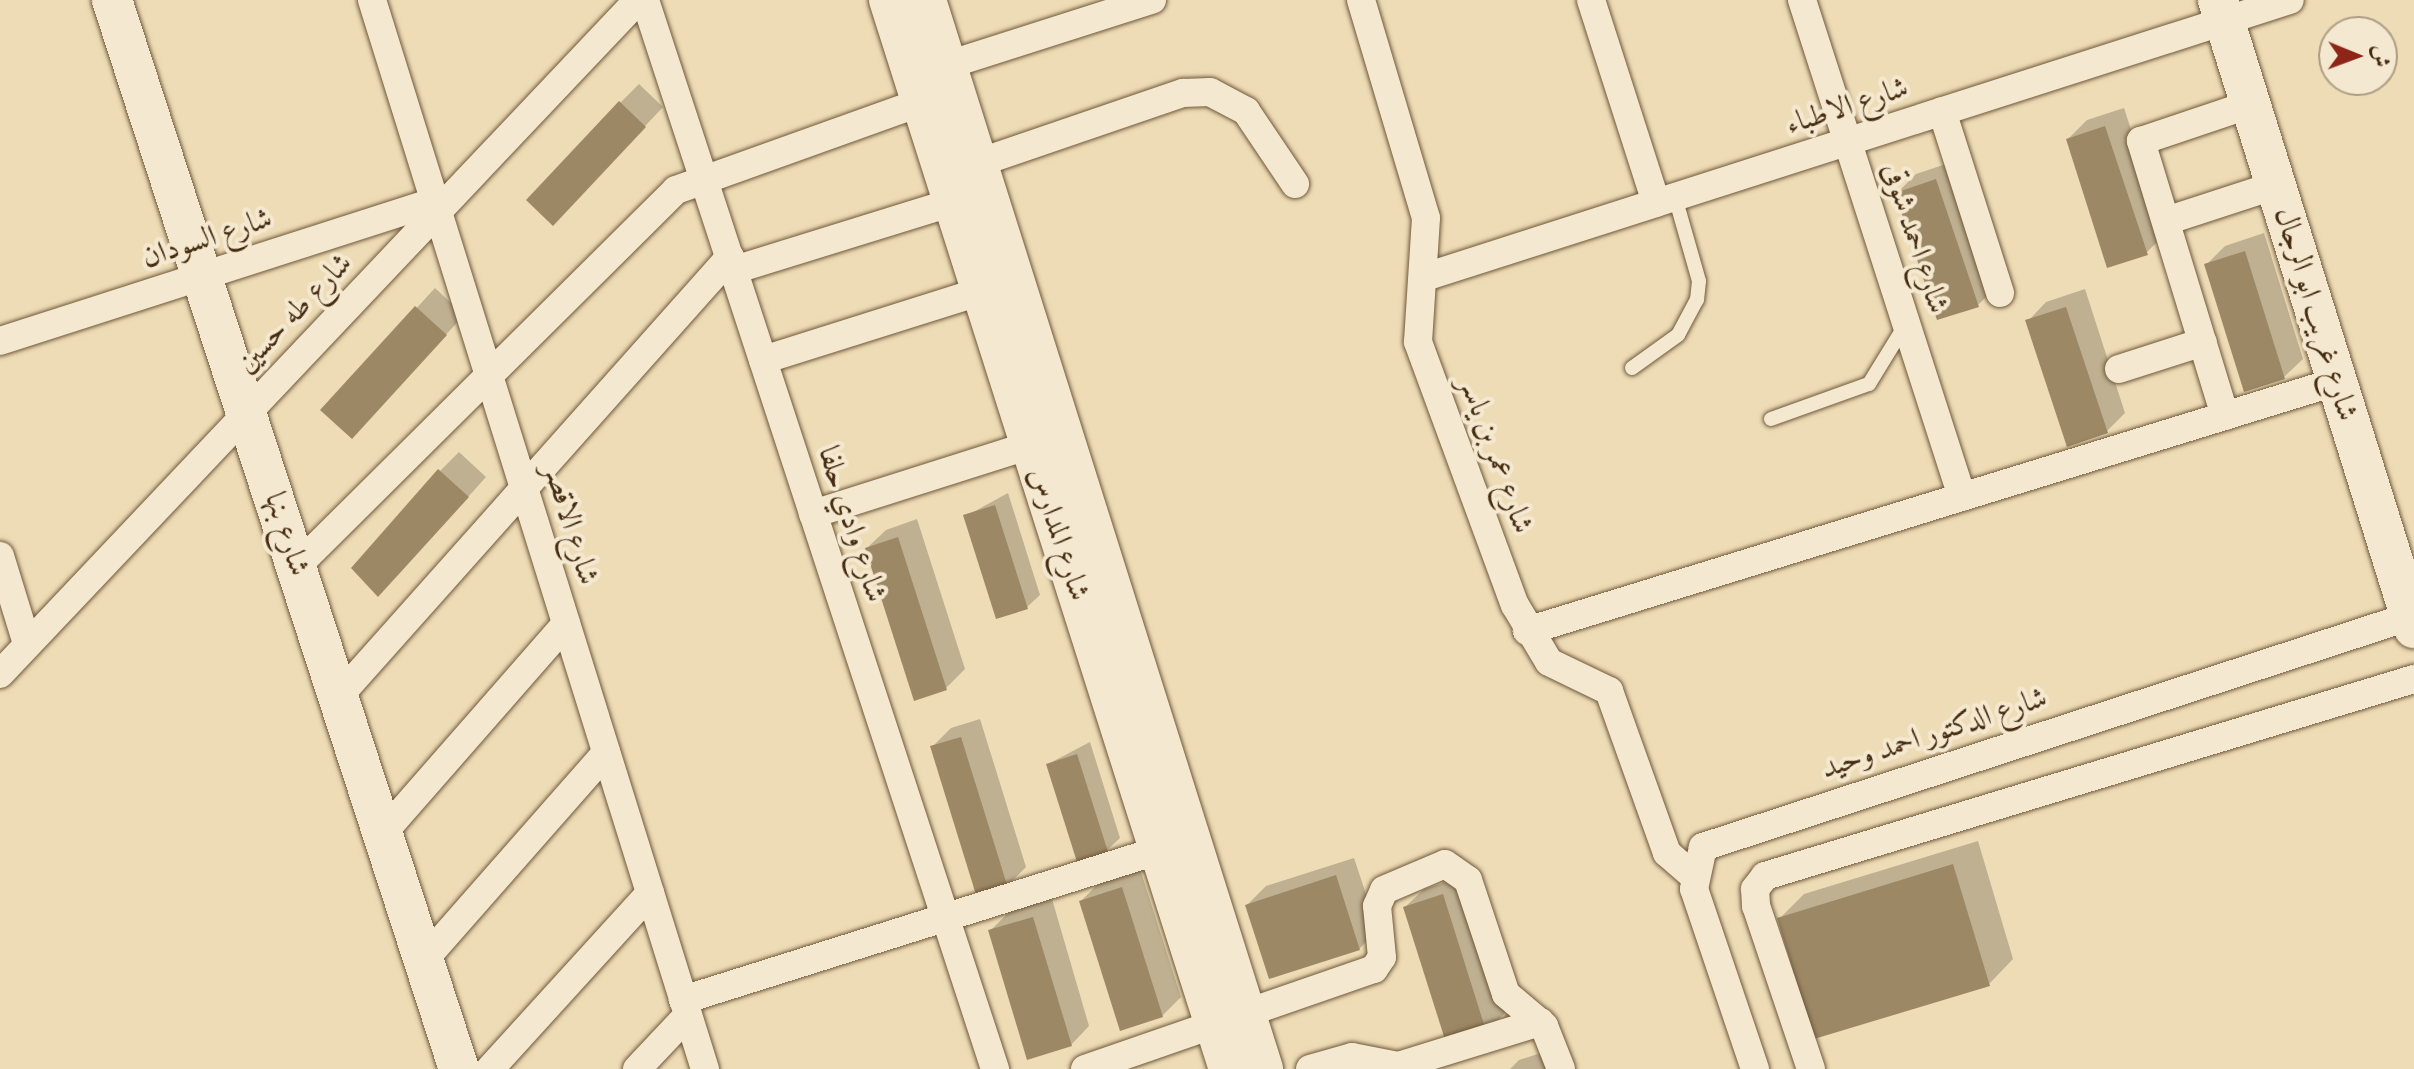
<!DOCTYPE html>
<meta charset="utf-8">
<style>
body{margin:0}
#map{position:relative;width:2414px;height:1069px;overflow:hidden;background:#eedcb6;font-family:"Libre Bodoni",Amiri,serif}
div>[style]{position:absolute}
.shadow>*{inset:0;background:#0003}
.building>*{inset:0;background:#9d8866}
.roads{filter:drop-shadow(0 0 2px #6f583a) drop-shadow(0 0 2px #6f583a)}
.lane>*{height:14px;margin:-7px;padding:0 7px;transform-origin:7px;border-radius:7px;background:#f4e8d0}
.street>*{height:28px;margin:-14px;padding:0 14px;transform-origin:14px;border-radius:14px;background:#f4e8d0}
.secondary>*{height:40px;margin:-20px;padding:0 20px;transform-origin:20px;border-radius:20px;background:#f4e8d0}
span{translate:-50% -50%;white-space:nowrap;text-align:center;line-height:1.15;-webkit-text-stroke:8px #f4e8d0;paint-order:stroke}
.street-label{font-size:30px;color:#452c10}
.north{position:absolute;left:2318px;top:16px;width:80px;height:80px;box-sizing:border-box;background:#f4e8d0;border:2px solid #ae9d83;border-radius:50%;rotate:91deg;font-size:22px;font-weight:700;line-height:32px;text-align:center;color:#452c10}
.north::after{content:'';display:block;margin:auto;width:28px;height:36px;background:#8f2418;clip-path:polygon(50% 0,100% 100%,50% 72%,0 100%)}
</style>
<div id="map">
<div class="shadow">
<i style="clip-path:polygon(639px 84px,663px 107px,572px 204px,620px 103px)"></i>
<i style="clip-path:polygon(2124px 108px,2165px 234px,2146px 253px,2068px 139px,2087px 120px)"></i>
<i style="clip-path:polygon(1955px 161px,1997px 286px,1978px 305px,1897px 193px,1916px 174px)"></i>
<i style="clip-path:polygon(2264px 233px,2303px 359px,2284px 377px,2206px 265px,2225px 246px)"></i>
<i style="clip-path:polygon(435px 288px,464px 315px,370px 418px,323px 410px)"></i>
<i style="clip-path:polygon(2085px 289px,2125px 413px,2106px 432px,2028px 321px,2046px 302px)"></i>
<i style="clip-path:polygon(459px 452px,486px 477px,397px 576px,440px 471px)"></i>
<i style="clip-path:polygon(1008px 493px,1040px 595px,1027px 607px,966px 516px)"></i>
<i style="clip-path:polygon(917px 519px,965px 669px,946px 688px,867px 548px,886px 530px)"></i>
<i style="clip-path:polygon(980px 719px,1026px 867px,1007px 886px,932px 747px,951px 728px)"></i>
<i style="clip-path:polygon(1090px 742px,1120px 838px,1107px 850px,1048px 764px)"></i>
<i style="clip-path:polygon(1978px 841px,2013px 959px,1989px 984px,1779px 919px,1804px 894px)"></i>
<i style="clip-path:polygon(1354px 858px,1378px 930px,1359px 949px,1247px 905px,1266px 886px)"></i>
<i style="clip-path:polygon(1140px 869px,1181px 997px,1162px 1016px,1081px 901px,1100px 882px)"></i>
<i style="clip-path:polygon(1462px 877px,1505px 1013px,1486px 1032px,1405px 907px,1424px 889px)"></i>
<i style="clip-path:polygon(1052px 899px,1089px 1026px,1071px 1045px,991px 930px,1010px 911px)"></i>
<i style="clip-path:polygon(1553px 1049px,1559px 1069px,1510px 1069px,1519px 1060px)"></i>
</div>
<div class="building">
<i style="clip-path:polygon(619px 101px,646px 127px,553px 226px,526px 200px)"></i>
<i style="clip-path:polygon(2105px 126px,2148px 255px,2107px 268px,2066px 139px)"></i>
<i style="clip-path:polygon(1936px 179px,1979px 307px,1937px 320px,1895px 193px)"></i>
<i style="clip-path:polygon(2245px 251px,2285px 379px,2244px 392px,2204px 264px)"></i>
<i style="clip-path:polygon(415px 306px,447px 335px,352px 439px,320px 410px)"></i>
<i style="clip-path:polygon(2066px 307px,2108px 433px,2067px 447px,2025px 320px)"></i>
<i style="clip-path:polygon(438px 469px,469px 497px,378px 597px,351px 568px)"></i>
<i style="clip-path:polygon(995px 505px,1028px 609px,996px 619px,963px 515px)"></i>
<i style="clip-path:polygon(898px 537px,947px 690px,914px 701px,865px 548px)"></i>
<i style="clip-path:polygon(961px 737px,1008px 888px,977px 898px,930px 746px)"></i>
<i style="clip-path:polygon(1077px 754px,1108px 852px,1077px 862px,1046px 764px)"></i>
<i style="clip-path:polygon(1953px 864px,1990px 986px,1814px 1039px,1777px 918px)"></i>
<i style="clip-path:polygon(1336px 875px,1360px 950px,1269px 979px,1245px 905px)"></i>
<i style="clip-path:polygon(1122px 887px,1163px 1017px,1120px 1031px,1079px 901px)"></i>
<i style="clip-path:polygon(1443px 894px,1487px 1034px,1447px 1046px,1403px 907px)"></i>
<i style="clip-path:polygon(1033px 917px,1072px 1046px,1027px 1060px,988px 930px)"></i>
</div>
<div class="roads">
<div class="lane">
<i style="left:1632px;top:368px;width:57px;rotate:-35.7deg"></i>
<i style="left:1678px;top:335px;width:40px;rotate:-62deg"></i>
<i style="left:1697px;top:300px;width:19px;rotate:-84deg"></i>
<i style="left:1699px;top:281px;width:87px;rotate:-105.9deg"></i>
<i style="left:1771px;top:419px;width:104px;rotate:-19.7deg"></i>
<i style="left:1869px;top:384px;width:67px;rotate:-58.4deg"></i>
</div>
<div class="street">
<i style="left:372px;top:0;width:1120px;rotate:72.7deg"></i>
<i style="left:645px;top:0;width:1125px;rotate:71.87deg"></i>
<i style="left:1361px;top:0;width:227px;rotate:73.4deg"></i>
<i style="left:1426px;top:218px;width:124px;rotate:93.7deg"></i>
<i style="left:1418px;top:342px;width:280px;rotate:69.8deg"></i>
<i style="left:1515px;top:605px;width:66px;rotate:59.2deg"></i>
<i style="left:1549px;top:662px;width:67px;rotate:25.8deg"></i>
<i style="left:1609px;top:691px;width:172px;rotate:70.3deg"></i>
<i style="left:1667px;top:853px;width:32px;rotate:41deg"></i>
<i style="left:1591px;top:0;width:213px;rotate:72.2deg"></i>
<i style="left:1802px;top:0;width:522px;rotate:72.15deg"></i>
<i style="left:932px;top:70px;width:231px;rotate:-17.7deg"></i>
<i style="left:1942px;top:111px;width:191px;rotate:72.3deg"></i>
<i style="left:978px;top:163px;width:217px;rotate:-18.9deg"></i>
<i style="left:1183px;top:93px;width:27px;rotate:-2deg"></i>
<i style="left:1210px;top:92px;width:41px;rotate:27.8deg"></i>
<i style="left:1246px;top:111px;width:88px;rotate:56.1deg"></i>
<i style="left:2166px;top:221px;width:116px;rotate:-18.1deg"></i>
<i style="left:734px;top:270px;width:230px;rotate:-17.2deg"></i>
<i style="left:1425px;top:277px;width:908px;rotate:-17.76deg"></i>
<i style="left:0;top:341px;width:457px;rotate:-17.8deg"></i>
<i style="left:763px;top:360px;width:230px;rotate:-17.5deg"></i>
<i style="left:2119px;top:369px;width:88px;rotate:-17.8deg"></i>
<i style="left:2225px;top:416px;width:288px;rotate:-107deg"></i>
<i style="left:2141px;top:141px;width:116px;rotate:-18.6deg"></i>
<i style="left:813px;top:514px;width:229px;rotate:-17.6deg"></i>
<i style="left:0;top:556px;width:92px;rotate:72.9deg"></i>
<i style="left:297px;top:566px;width:534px;rotate:-44.77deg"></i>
<i style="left:676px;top:190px;width:261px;rotate:-19.7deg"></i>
<i style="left:1527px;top:631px;width:849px;rotate:-17.13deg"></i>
<i style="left:0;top:674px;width:928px;rotate:-46.57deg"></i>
<i style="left:339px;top:696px;width:588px;rotate:-48.31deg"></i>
<i style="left:383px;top:833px;width:278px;rotate:-48.8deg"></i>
<i style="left:424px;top:960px;width:276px;rotate:-48.7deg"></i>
<i style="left:683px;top:1000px;width:500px;rotate:-17.46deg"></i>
<i style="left:490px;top:1069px;width:238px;rotate:-47.7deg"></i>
<i style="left:637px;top:1069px;width:74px;rotate:-46.6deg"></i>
<i style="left:1085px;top:1069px;width:306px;rotate:-19.1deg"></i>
<i style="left:1374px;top:969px;width:14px;rotate:-56deg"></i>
<i style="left:1382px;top:957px;width:51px;rotate:-95.6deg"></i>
<i style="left:1377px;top:906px;width:17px;rotate:-66deg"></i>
<i style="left:1384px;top:890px;width:66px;rotate:-23.1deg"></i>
<i style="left:1445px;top:864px;width:28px;rotate:35deg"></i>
<i style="left:1468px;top:880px;width:120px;rotate:71.6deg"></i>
<i style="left:1506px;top:994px;width:50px;rotate:40.1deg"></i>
<i style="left:1544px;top:1026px;width:46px;rotate:68.4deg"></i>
<i style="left:1310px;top:1069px;width:44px;rotate:-15.9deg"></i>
<i style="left:1352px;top:1057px;width:47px;rotate:11.1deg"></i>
<i style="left:1398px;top:1066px;width:149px;rotate:-17.2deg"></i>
<i style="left:1755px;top:1069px;width:190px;rotate:-108.7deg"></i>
<i style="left:1694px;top:889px;width:43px;rotate:-77.9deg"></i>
<i style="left:1703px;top:847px;width:745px;rotate:-18.07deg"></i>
<i style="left:1811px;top:1069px;width:172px;rotate:-108.6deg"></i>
<i style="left:1756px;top:906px;width:17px;rotate:-93deg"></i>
<i style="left:1755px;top:889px;width:16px;rotate:-52deg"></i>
<i style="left:1765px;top:876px;width:678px;rotate:-16.89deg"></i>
</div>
<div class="secondary">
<i style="left:112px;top:0;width:1124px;rotate:72.02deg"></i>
<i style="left:889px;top:0;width:1122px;rotate:72.36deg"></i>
<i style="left:926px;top:0;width:1121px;rotate:72.5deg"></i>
<i style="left:2218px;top:0;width:658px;rotate:72.67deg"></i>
</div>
</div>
<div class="street-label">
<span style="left:1847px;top:106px;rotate:-18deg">شارع الاطباء</span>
<span style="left:207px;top:238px;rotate:-18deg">شارع السودان</span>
<span style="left:1915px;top:238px;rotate:72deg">شارع احمد شوقى</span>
<span style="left:294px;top:313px;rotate:-46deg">شارع طه حسين</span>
<span style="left:2316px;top:314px;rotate:73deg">شارع غريب ابو الرجال</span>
<span style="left:1496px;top:455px;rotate:70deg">شارع عمر بن ياسر</span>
<span style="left:571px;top:524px;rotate:73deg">شارع الاقصر</span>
<span style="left:852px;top:524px;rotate:72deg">شارع وادي حلفا</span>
<span style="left:287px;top:534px;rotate:72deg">شارع بنها</span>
<span style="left:1059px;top:534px;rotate:72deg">شارع المدارس</span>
<span style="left:1934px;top:733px;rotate:-18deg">شارع الدكتور احمد وحيد</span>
</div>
<div class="north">ش</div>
</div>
